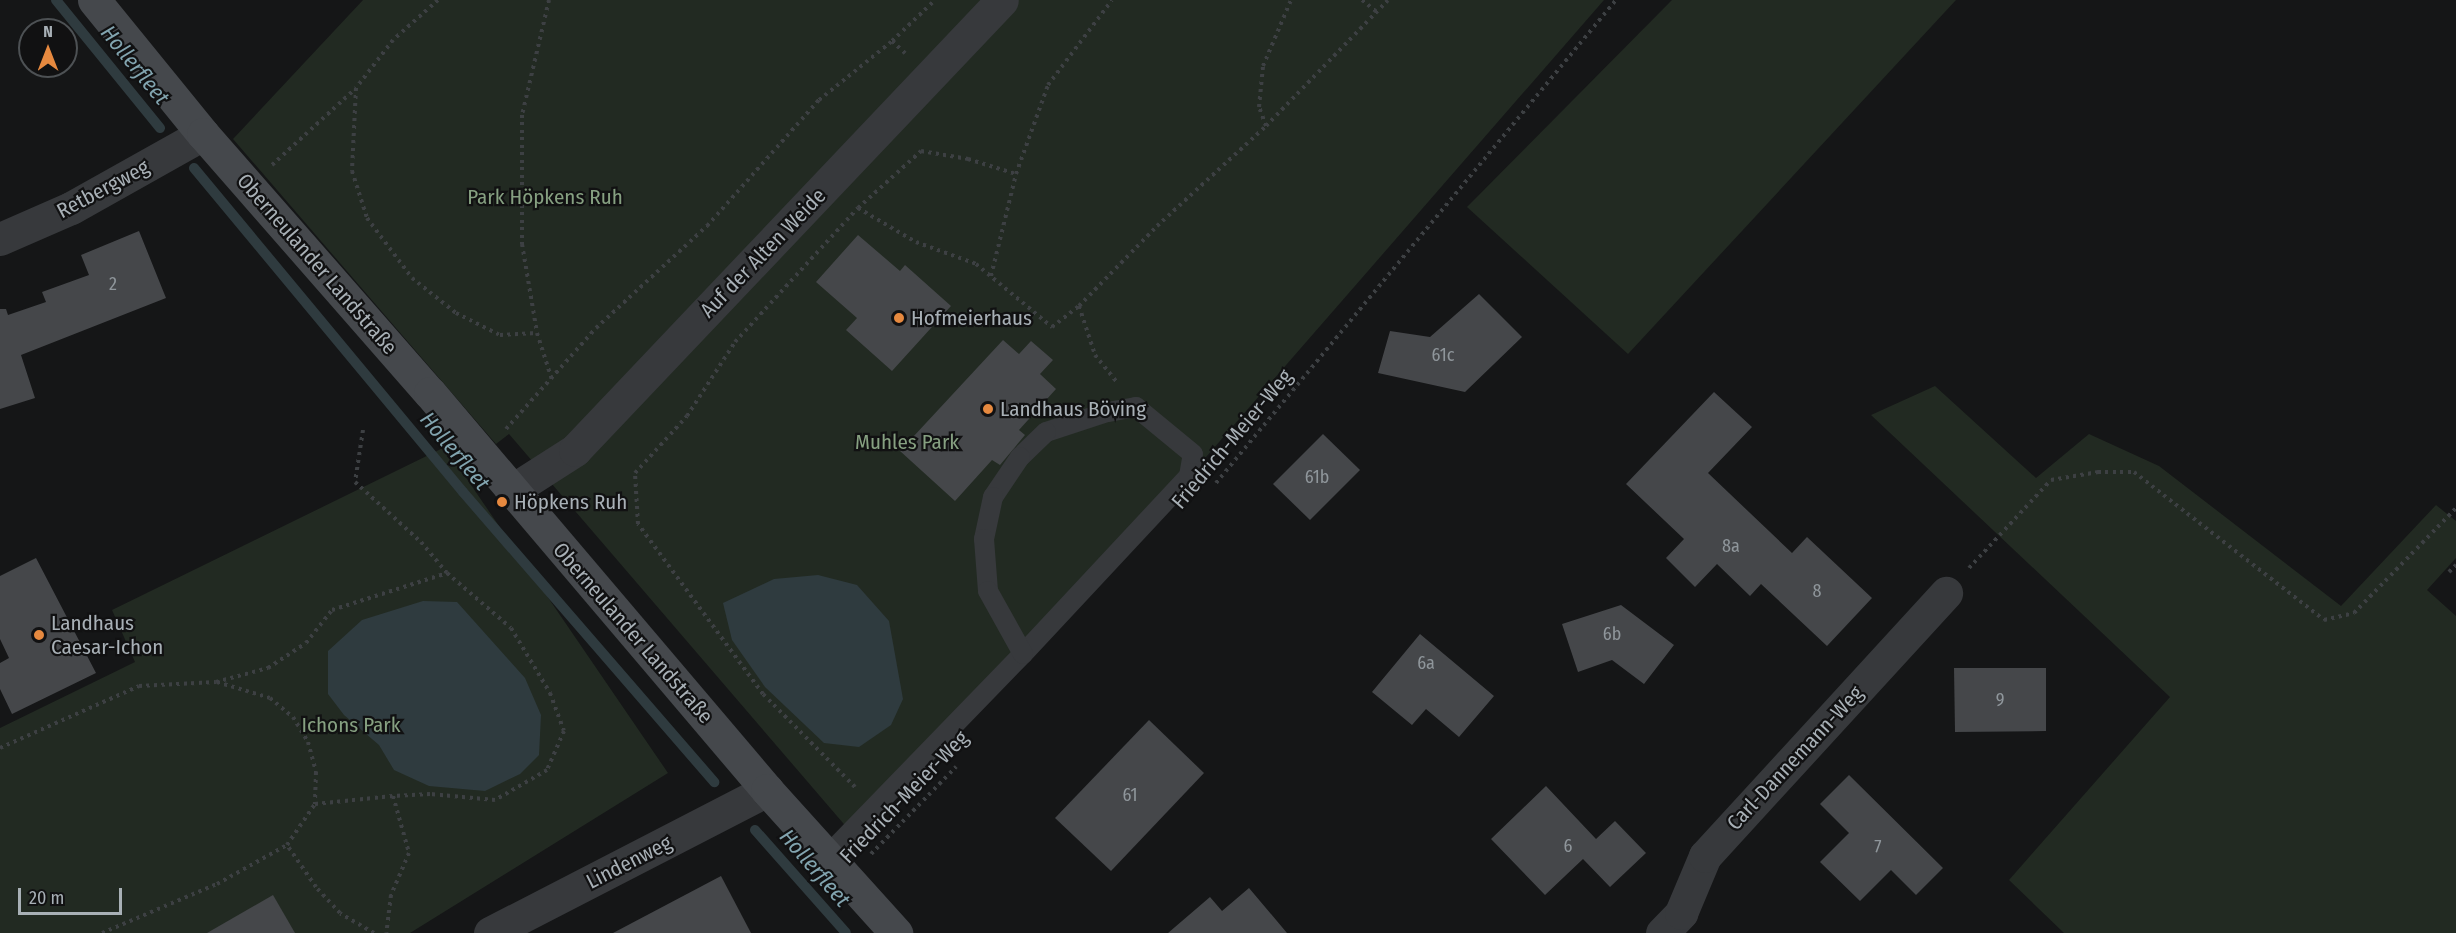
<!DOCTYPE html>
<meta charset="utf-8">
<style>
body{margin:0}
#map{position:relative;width:2456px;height:933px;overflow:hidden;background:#151617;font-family:"Fira Sans Condensed",sans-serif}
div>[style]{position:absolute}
.green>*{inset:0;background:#222a22}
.water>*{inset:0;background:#2f3b3f}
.stream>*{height:10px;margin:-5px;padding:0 5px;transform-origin:5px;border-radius:5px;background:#2f3b3f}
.building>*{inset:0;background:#45474a}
.path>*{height:4px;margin-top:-2px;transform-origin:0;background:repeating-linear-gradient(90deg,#3d4043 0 3px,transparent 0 7.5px)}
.lane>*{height:20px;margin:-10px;padding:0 10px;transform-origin:10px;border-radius:10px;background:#37393c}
.street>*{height:33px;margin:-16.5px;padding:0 16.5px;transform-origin:16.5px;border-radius:16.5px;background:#37393c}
.secondary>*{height:33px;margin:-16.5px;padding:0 16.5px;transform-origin:16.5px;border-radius:16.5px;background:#45484c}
.dots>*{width:16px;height:16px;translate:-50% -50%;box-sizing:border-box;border:3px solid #111112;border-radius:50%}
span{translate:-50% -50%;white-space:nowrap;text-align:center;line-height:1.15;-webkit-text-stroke:4.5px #111112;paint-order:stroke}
.number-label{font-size:18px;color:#8f969b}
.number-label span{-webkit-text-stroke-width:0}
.street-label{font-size:21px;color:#a8b0b6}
.park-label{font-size:21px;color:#86a081}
.poi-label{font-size:21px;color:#a8b0b6}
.left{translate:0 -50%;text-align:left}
.water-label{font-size:22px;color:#82a4af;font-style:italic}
.north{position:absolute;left:18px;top:18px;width:60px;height:60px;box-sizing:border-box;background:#111112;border:2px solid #4d5154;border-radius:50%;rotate:0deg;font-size:16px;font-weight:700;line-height:24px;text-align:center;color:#a8b0b6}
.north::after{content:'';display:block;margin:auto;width:21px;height:27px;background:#e6893f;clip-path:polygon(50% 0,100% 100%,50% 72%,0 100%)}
.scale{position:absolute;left:18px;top:888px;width:104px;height:27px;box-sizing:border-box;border:3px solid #a8b0b6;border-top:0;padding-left:8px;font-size:18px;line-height:21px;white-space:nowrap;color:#a8b0b6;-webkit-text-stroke:4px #111112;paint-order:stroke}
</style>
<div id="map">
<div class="green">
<i style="clip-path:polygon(363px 0,1604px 0,1092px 588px,855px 837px,509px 434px,496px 444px,233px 139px)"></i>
<i style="clip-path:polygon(1672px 0,1956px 0,1628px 354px,1467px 207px)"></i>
<i style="clip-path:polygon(1935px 386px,2036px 478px,2089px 434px,2159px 466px,2341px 606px,2436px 505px,2456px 521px,2456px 558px,2427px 590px,2456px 616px,2456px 933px,2064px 933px,2009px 880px,2170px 697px,1871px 415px)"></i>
<i style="clip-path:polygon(445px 447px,668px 773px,410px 933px,0 933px,0 728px,135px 662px,112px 610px)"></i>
</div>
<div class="water">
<i style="clip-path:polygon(818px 575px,857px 585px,889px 621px,903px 699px,891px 725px,859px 747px,824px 743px,765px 687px,732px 640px,723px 603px,774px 579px)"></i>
<i style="clip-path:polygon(423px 601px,457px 602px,525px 678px,541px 715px,539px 755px,520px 774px,485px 791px,429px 786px,394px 770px,379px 745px,344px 715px,328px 694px,328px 651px,362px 620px)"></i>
</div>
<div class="stream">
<i style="left:56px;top:0;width:165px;rotate:50.9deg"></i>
<i style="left:194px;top:168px;width:421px;rotate:50.3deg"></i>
<i style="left:463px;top:492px;width:384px;rotate:49.1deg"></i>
<i style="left:755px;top:830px;width:137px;rotate:48.5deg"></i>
</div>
<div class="building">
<i style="clip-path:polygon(139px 231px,166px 298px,21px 355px,35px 398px,0 409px,0 309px,6px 309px,8px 315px,46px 302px,42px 292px,89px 275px,81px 255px)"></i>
<i style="clip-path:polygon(858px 235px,900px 271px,905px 265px,951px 306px,892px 371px,846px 330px,857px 318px,816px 282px)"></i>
<i style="clip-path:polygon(1479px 294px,1522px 337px,1465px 392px,1378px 373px,1390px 331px,1430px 337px)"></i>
<i style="clip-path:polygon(1003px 340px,1019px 354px,1031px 341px,1053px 360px,1040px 374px,1056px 389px,1019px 430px,1025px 435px,1000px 465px,992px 460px,955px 501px,900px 451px)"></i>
<i style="clip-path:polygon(1714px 392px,1752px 427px,1708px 473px,1792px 553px,1807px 537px,1872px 598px,1827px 646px,1761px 584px,1750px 596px,1717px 564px,1695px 587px,1666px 558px,1684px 539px,1626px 484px)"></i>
<i style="clip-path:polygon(1323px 434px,1360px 470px,1310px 520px,1273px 484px)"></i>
<i style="clip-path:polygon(36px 558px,96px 673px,12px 714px,0 689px,0 663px,9px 658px,0 639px,0 576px)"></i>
<i style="clip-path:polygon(1621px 605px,1674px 645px,1644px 684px,1612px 660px,1578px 672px,1562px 624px)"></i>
<i style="clip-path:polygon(1420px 634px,1494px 696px,1459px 737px,1426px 709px,1412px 725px,1372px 692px)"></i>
<i style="clip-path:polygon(1954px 668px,2046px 668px,2046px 731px,1955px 732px)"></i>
<i style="clip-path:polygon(1149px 720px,1204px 773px,1111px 871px,1055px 818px)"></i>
<i style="clip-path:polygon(1849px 775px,1943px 868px,1916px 895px,1891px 870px,1860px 901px,1820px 862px,1849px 833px,1820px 804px)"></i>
<i style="clip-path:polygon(1546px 786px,1596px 839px,1615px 821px,1646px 853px,1610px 887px,1583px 859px,1545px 895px,1491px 839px)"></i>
<i style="clip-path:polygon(721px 876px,751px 933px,613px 933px)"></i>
<i style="clip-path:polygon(1249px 888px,1287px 933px,1168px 933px,1210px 897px,1222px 911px)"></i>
<i style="clip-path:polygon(273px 895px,295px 933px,207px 933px)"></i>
</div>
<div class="path">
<i style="left:438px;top:0;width:60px;rotate:138.4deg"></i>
<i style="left:393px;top:40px;width:61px;rotate:127.6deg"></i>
<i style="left:356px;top:88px;width:83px;rotate:92.8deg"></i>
<i style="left:352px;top:171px;width:49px;rotate:72.3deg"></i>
<i style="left:367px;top:218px;width:75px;rotate:53.1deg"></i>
<i style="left:412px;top:278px;width:56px;rotate:38.5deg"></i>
<i style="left:456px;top:313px;width:49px;rotate:26.6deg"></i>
<i style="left:500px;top:335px;width:37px;rotate:-3deg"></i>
<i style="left:549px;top:0;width:118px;rotate:103.2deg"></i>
<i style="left:522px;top:115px;width:129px;rotate:90deg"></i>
<i style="left:522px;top:244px;width:90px;rotate:80.4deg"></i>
<i style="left:537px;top:333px;width:49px;rotate:72.3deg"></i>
<i style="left:1362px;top:0;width:19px;rotate:39deg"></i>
<i style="left:892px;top:41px;width:18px;rotate:43deg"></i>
<i style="left:1266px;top:126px;width:20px;rotate:-110deg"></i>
<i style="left:1259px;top:107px;width:41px;rotate:-84.4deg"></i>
<i style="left:1263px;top:66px;width:72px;rotate:-67deg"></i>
<i style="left:272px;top:165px;width:113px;rotate:-42.5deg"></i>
<i style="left:858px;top:208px;width:67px;rotate:30.4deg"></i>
<i style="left:916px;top:242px;width:64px;rotate:20.1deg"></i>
<i style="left:976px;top:264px;width:99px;rotate:39.7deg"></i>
<i style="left:1052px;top:327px;width:34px;rotate:-38deg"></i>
<i style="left:1079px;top:306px;width:112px;rotate:-45.7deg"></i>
<i style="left:1157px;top:226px;width:148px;rotate:-42.5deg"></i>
<i style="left:1266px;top:126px;width:175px;rotate:-45.9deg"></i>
<i style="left:991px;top:276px;width:105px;rotate:-76.2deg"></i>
<i style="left:1016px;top:174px;width:95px;rotate:-70.2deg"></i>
<i style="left:1048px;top:85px;width:106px;rotate:-53deg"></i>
<i style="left:1079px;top:306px;width:52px;rotate:71.9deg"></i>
<i style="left:1095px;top:355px;width:35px;rotate:51deg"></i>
<i style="left:506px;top:429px;width:135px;rotate:-48.3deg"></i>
<i style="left:596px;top:328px;width:151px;rotate:-42.6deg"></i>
<i style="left:707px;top:226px;width:169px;rotate:-48.4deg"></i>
<i style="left:819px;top:100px;width:94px;rotate:-38.9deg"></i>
<i style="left:892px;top:41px;width:59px;rotate:-43.6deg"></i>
<i style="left:363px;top:430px;width:53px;rotate:98.7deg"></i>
<i style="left:355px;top:482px;width:89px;rotate:42.3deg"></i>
<i style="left:421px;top:542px;width:40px;rotate:50deg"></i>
<i style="left:447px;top:573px;width:84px;rotate:40.7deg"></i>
<i style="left:511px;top:628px;width:76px;rotate:59deg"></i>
<i style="left:550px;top:693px;width:40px;rotate:69.8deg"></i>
<i style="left:564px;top:731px;width:43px;rotate:113.6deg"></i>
<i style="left:547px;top:770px;width:60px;rotate:150deg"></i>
<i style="left:495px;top:800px;width:65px;rotate:-174.7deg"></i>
<i style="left:430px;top:794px;width:37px;rotate:177deg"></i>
<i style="left:1216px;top:483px;width:627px;rotate:-50.37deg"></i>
<i style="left:1969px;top:568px;width:120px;rotate:-47deg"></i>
<i style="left:2051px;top:480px;width:48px;rotate:-9.7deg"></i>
<i style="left:2098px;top:472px;width:36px"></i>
<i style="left:2134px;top:472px;width:241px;rotate:37.9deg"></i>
<i style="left:2324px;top:620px;width:31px;rotate:-13deg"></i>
<i style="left:2354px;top:613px;width:146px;rotate:-45.8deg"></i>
<i style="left:2449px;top:572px;width:10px;rotate:-45deg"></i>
<i style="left:217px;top:682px;width:55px;rotate:16.8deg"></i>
<i style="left:270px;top:698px;width:30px;rotate:40deg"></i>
<i style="left:293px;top:717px;width:29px;rotate:59deg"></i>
<i style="left:308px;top:742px;width:31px;rotate:75deg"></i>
<i style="left:316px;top:772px;width:32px;rotate:92deg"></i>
<i style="left:0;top:748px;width:152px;rotate:-24deg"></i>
<i style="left:139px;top:686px;width:77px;rotate:-3deg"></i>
<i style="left:216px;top:682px;width:54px;rotate:-15.1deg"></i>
<i style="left:268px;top:668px;width:45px;rotate:-33.3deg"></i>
<i style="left:306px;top:643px;width:42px;rotate:-51.8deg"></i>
<i style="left:332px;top:610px;width:121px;rotate:-17.8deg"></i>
<i style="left:855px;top:787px;width:131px;rotate:-134.7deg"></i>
<i style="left:763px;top:694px;width:211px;rotate:-126.3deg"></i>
<i style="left:638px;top:524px;width:51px;rotate:-93.4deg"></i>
<i style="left:635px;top:473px;width:77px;rotate:-47.6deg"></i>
<i style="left:687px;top:416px;width:88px;rotate:-57deg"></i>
<i style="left:735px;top:342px;width:182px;rotate:-47.5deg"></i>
<i style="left:858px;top:208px;width:85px;rotate:-42.1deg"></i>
<i style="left:921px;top:151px;width:48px;rotate:9.7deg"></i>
<i style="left:968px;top:159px;width:50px;rotate:17.4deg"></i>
<i style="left:871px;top:854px;width:122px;rotate:-45.7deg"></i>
<i style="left:102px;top:933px;width:125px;rotate:-23.1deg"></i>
<i style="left:217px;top:884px;width:80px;rotate:-29.1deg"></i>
<i style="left:374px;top:933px;width:39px;rotate:-150deg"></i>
<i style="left:340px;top:913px;width:35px;rotate:-133deg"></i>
<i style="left:316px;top:887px;width:51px;rotate:-124.6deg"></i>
<i style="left:287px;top:845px;width:50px;rotate:-55.7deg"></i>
<i style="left:315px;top:804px;width:78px;rotate:-5.9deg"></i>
<i style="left:393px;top:796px;width:59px;rotate:74.3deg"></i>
<i style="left:409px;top:853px;width:46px;rotate:113.2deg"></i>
<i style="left:391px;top:895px;width:38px;rotate:97deg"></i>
</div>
<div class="lane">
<i style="left:827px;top:856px;width:281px;rotate:-45.9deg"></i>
<i style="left:1023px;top:654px;width:243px;rotate:-47deg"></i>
<i style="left:1189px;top:476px;width:22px;rotate:-80deg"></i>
<i style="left:1193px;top:454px;width:74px;rotate:-140.5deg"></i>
<i style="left:1136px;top:407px;width:29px;rotate:170deg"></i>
<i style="left:1107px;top:412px;width:64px;rotate:161.8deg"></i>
<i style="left:1046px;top:432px;width:36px;rotate:136deg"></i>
<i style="left:1020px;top:457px;width:48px;rotate:124deg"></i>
<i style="left:993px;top:497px;width:43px;rotate:102.1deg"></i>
<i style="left:984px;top:539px;width:52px;rotate:85.6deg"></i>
<i style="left:988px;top:591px;width:72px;rotate:60.9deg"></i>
</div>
<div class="street">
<i style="left:0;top:239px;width:77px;rotate:-23.6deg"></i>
<i style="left:71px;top:208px;width:151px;rotate:-29.3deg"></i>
<i style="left:511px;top:491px;width:76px;rotate:-32.6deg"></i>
<i style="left:575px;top:450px;width:620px;rotate:-46.5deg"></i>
<i style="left:490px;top:933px;width:312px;rotate:-27.3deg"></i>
<i style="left:1662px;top:933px;width:28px;rotate:-46deg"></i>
<i style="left:1681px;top:913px;width:62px;rotate:-67.2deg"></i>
<i style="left:1705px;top:856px;width:357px;rotate:-47.5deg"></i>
</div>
<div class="secondary">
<i style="left:94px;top:0;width:173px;rotate:50.9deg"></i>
<i style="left:203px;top:134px;width:344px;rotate:48.8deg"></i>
<i style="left:430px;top:393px;width:521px;rotate:49.67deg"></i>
<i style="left:767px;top:790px;width:193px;rotate:47.9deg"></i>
</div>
<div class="dots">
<i style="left:899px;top:318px;background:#e6893f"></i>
<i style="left:988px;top:409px;background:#e6893f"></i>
<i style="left:502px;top:502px;background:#e6893f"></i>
<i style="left:39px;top:635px;background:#e6893f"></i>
</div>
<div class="number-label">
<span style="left:113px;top:284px">2</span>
<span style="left:1443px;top:355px">61c</span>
<span style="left:1317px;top:477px">61b</span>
<span style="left:1731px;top:546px">8a</span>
<span style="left:1817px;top:591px">8</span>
<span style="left:1612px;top:634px">6b</span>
<span style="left:1426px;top:663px">6a</span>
<span style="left:2000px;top:700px">9</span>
<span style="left:1130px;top:795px">61</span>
<span style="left:1568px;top:846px">6</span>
<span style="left:1878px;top:847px">7</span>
</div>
<div class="street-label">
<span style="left:103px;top:189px;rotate:-28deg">Retbergweg</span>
<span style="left:763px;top:253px;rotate:-46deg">Auf der Alten Weide</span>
<span style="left:317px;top:264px;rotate:49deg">Oberneulander Landstraße</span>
<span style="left:1232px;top:439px;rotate:-50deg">Friedrich-Meier-Weg</span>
<span style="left:633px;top:633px;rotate:49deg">Oberneulander Landstraße</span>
<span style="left:1795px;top:758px;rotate:-47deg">Carl-Dannemann-Weg</span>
<span style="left:904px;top:797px;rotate:-46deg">Friedrich-Meier-Weg</span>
<span style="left:629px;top:862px;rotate:-27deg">Lindenweg</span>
</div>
<div class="park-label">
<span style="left:545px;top:197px">Park Höpkens Ruh</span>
<span style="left:907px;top:442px">Muhles Park</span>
<span style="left:351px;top:725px">Ichons Park</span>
</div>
<div class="poi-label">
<span class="left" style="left:911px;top:318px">Hofmeierhaus</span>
<span class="left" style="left:1000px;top:409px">Landhaus Böving</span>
<span class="left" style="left:514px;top:502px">Höpkens Ruh</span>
<span class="left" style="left:51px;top:635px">Landhaus<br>Caesar-Ichon</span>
</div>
<div class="water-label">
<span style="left:135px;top:65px;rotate:51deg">Hollerfleet</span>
<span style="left:455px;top:451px;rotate:50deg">Hollerfleet</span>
<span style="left:815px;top:868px;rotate:49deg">Hollerfleet</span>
</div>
<div class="north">N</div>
<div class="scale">20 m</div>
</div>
